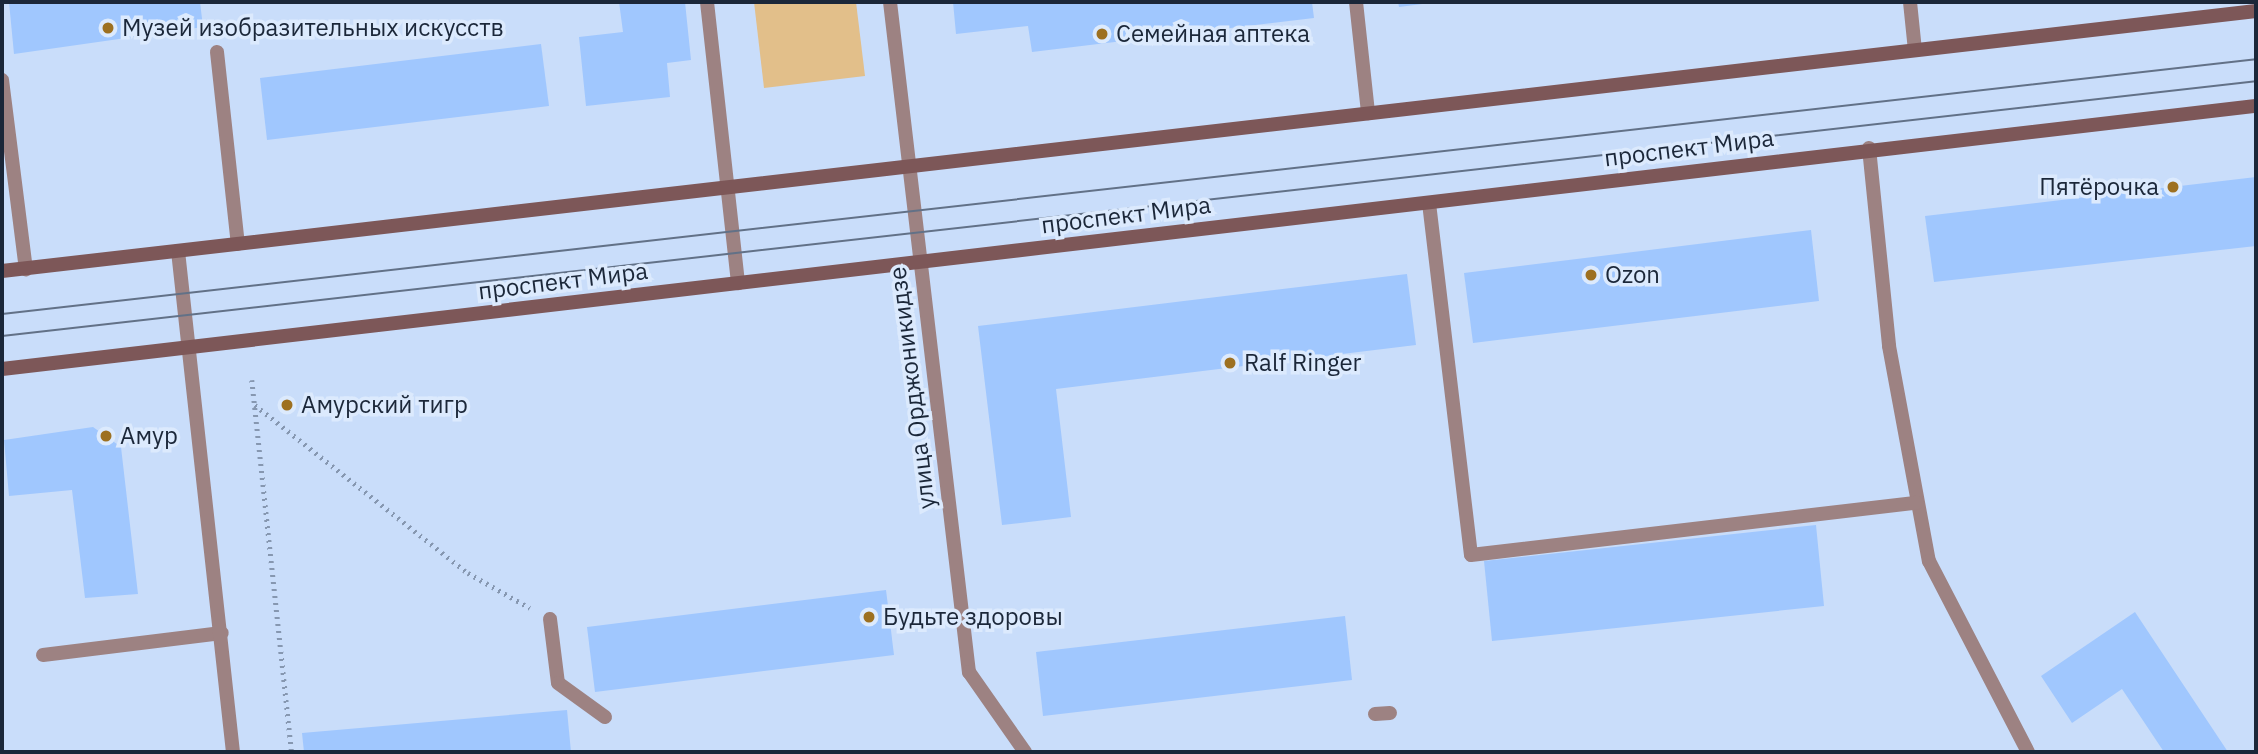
<!DOCTYPE html>
<meta charset="utf-8">
<style>
body{margin:0}
#map{position:relative;width:2258px;height:754px;overflow:hidden;background:#c9ddfa;font-family:"IBM Plex Sans",sans-serif}
div>[style]{position:absolute}
.green>*{inset:0;background:#e2bf8a}
.building>*{inset:0;background:#a0c7fe}
.path>*{height:4.5px;margin-top:-2.25px;transform-origin:0;background:repeating-linear-gradient(90deg,#8697b0 0 2px,transparent 0 7px)}
.service>*{height:14px;margin:-7px;padding:0 7px;transform-origin:7px;border-radius:7px;background:#9d8282}
.minor>*{height:14px;margin:-7px;padding:0 7px;transform-origin:7px;border-radius:7px;background:#9d8282}
.secondary>*{height:14px;margin:-7px;padding:0 7px;transform-origin:7px;border-radius:7px;background:#7d5758}
.tram>*{height:2px;margin:-1px;padding:0 1px;transform-origin:1px;border-radius:1px;background:#627187}
.dots>*{width:19px;height:19px;translate:-50% -50%;box-sizing:border-box;border:4px solid #dceafd;border-radius:50%}
span{translate:-50% -50%;white-space:nowrap;text-align:center;line-height:1.15;-webkit-text-stroke:7px #dceafd;paint-order:stroke}
.poi-label{font-size:24px;color:#1b2739}
.left{translate:0 -50%;text-align:left}
.right{translate:-100% -50%;text-align:right}
.street-label{font-size:24px;color:#1b2739}
.frame{position:absolute;inset:0;border:4px solid #1b2739;pointer-events:none}
</style>
<div id="map">
<div class="green">
<i style="clip-path:polygon(754px 2px,856px 2px,865px 76px,764px 88px)"></i>
</div>
<div class="building">
<i style="clip-path:polygon(9px 2px,200px 2px,203px 27px,14px 54px)"></i>
<i style="clip-path:polygon(619px 2px,685px 2px,691px 60px,667px 63px,670px 97px,586px 106px,579px 37px,623px 32px)"></i>
<i style="clip-path:polygon(953px 2px,1312px 2px,1314px 18px,1032px 52px,1028px 26px,956px 34px)"></i>
<i style="clip-path:polygon(1398px 2px,1429px 2px,1430px 3px,1399px 7px)"></i>
<i style="clip-path:polygon(541px 44px,549px 106px,267px 140px,260px 78px)"></i>
<i style="clip-path:polygon(2256px 177px,2256px 246px,1934px 282px,1925px 216px)"></i>
<i style="clip-path:polygon(1811px 230px,1819px 301px,1473px 343px,1464px 273px)"></i>
<i style="clip-path:polygon(1407px 274px,1416px 345px,1056px 389px,1071px 517px,1002px 525px,978px 326px)"></i>
<i style="clip-path:polygon(93px 427px,121px 447px,138px 594px,85px 598px,72px 490px,9px 496px,4px 440px)"></i>
<i style="clip-path:polygon(1816px 525px,1824px 606px,1492px 641px,1484px 561px)"></i>
<i style="clip-path:polygon(886px 590px,894px 655px,595px 692px,587px 627px)"></i>
<i style="clip-path:polygon(2135px 612px,2228px 752px,2164px 752px,2122px 689px,2072px 723px,2041px 676px)"></i>
<i style="clip-path:polygon(1345px 616px,1352px 680px,1043px 716px,1036px 652px)"></i>
<i style="clip-path:polygon(567px 710px,571px 752px,304px 752px,302px 733px)"></i>
</div>
<div class="path">
<i style="left:252px;top:380px;width:374px;rotate:83.9deg"></i>
<i style="left:255px;top:405px;width:271px;rotate:38.3deg"></i>
<i style="left:468px;top:573px;width:71px;rotate:29.4deg"></i>
</div>
<div class="service">
<i style="left:1356px;top:2px;width:112px;rotate:83.8deg"></i>
<i style="left:1910px;top:2px;width:48px;rotate:84.1deg"></i>
<i style="left:217px;top:52px;width:193px;rotate:83.8deg"></i>
<i style="left:2px;top:80px;width:191px;rotate:82.8deg"></i>
<i style="left:1869px;top:148px;width:199px;rotate:84.2deg"></i>
<i style="left:1889px;top:346px;width:219px;rotate:79.5deg"></i>
<i style="left:1929px;top:561px;width:215px;rotate:62.6deg"></i>
<i style="left:1429px;top:203px;width:354px;rotate:83.2deg"></i>
<i style="left:1471px;top:555px;width:449px;rotate:-6.7deg"></i>
<i style="left:550px;top:619px;width:64px;rotate:82.9deg"></i>
<i style="left:558px;top:683px;width:58px;rotate:35.9deg"></i>
<i style="left:43px;top:655px;width:180px;rotate:-7deg"></i>
<i style="left:1375px;top:714px;width:15px;rotate:-4deg"></i>
</div>
<div class="minor">
<i style="left:707px;top:2px;width:283px;rotate:83.7deg"></i>
<i style="left:890px;top:2px;width:675px;rotate:83.28deg"></i>
<i style="left:969px;top:672px;width:98px;rotate:55deg"></i>
<i style="left:178px;top:251px;width:504px;rotate:83.74deg"></i>
</div>
<div class="secondary">
<i style="left:2px;top:271px;width:2269px;rotate:-6.58deg"></i>
<i style="left:2px;top:369px;width:2269px;rotate:-6.66deg"></i>
</div>
<div class="tram">
<i style="left:2px;top:314px;width:2268px;rotate:-6.45deg"></i>
<i style="left:2px;top:336px;width:2268px;rotate:-6.45deg"></i>
</div>
<div class="dots">
<i style="left:108px;top:28px;background:#9d7020"></i>
<i style="left:1102px;top:34px;background:#9d7020"></i>
<i style="left:2173px;top:187px;background:#9d7020"></i>
<i style="left:1591px;top:275px;background:#9d7020"></i>
<i style="left:1230px;top:363px;background:#9d7020"></i>
<i style="left:287px;top:405px;background:#9d7020"></i>
<i style="left:106px;top:436px;background:#9d7020"></i>
<i style="left:869px;top:617px;background:#9d7020"></i>
</div>
<div class="poi-label">
<span class="left" style="left:122px;top:28px">Музей изобразительных искусств</span>
<span class="left" style="left:1116px;top:34px">Семейная аптека</span>
<span class="right" style="left:2159px;top:187px">Пятёрочка</span>
<span class="left" style="left:1605px;top:275px">Ozon</span>
<span class="left" style="left:1244px;top:363px">Ralf Ringer</span>
<span class="left" style="left:301px;top:405px">Амурский тигр</span>
<span class="left" style="left:120px;top:436px">Амур</span>
<span class="left" style="left:883px;top:617px">Будьте здоровы</span>
</div>
<div class="street-label">
<span style="left:1689px;top:148px;rotate:-7deg">проспект Мира</span>
<span style="left:1126px;top:215px;rotate:-7deg">проспект Мира</span>
<span style="left:563px;top:281px;rotate:-7deg">проспект Мира</span>
<span style="left:912px;top:388px;rotate:-97deg">улица Орджоникидзе</span>
</div>
<div class="frame"></div>
</div>
